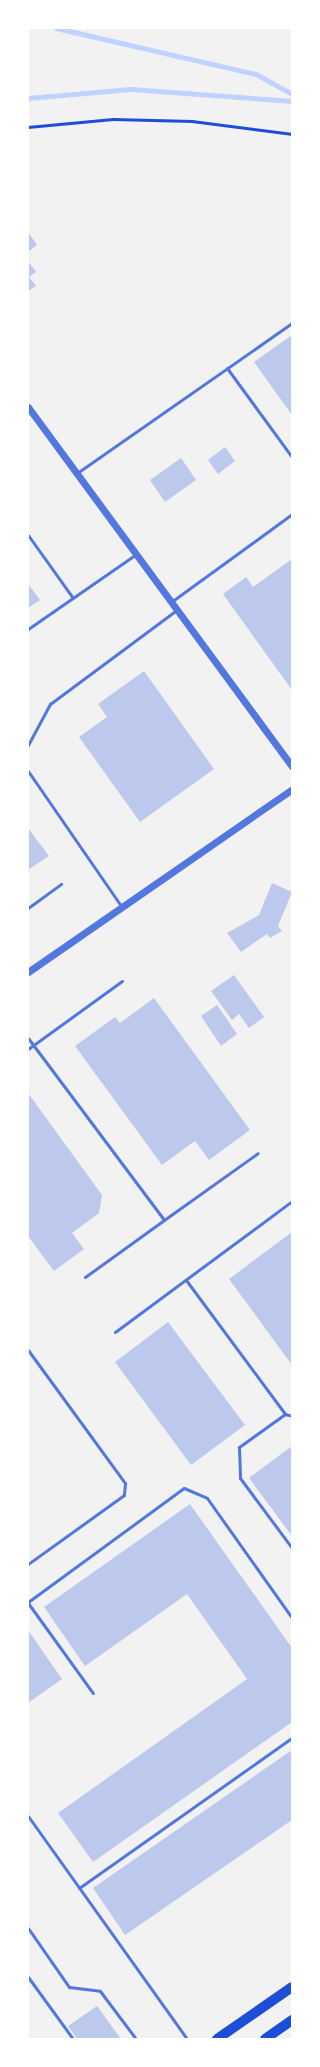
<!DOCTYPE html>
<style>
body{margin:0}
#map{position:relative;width:320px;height:2067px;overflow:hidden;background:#f2f2f2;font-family:Inter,sans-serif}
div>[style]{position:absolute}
.stream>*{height:5px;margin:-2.5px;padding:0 2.5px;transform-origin:2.5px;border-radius:2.5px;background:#bfd3fe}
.building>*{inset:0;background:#bdc9ec}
.path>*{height:2.5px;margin:-1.25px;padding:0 1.25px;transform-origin:1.25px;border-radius:1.25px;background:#1d4ed8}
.service>*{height:3px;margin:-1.5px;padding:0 1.5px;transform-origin:1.5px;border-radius:1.5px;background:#5277de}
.tertiary>*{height:7px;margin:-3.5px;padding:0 3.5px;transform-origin:3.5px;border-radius:3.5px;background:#5277de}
.primary>*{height:10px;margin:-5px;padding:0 5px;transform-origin:5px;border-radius:5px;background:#1d4ed8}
span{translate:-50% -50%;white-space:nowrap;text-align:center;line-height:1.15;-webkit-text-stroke:3.5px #fff;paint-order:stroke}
.frame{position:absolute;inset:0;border:29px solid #fff;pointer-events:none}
</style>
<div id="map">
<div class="stream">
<i style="left:56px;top:28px;width:205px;rotate:13deg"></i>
<i style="left:256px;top:74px;width:41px;rotate:29.1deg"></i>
<i style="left:28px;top:98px;width:103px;rotate:-5deg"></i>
<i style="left:131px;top:89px;width:161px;rotate:4.3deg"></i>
</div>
<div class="building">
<i style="clip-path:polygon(28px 232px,37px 245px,28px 252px)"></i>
<i style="clip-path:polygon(28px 261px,36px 272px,29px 277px,36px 286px,28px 291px)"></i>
<i style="clip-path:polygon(292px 335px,292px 415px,254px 362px)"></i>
<i style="clip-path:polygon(225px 447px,235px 461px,218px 474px,208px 460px)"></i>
<i style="clip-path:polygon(181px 458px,196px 480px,165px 502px,150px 480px)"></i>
<i style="clip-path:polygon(292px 559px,292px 690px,223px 594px,246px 577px,253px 587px)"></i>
<i style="clip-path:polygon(28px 584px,40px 600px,28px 608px)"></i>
<i style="clip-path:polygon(144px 671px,214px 769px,140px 822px,79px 737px,107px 717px,98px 704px)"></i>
<i style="clip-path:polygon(28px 828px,49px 856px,28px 870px)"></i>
<i style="clip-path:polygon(272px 883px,292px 892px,278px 926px,282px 931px,270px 938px,267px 934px,241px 952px,227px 933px,259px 915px)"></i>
<i style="clip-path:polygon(234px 975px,264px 1017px,249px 1028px,239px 1014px,232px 1020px,211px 991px)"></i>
<i style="clip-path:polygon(154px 998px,250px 1130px,209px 1160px,195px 1141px,162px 1165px,75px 1046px,115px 1017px,120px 1023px)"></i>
<i style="clip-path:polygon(217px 1005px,237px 1034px,221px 1046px,201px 1016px)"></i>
<i style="clip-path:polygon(28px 1093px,102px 1195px,99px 1213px,72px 1233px,84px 1249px,54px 1271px,28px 1236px)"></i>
<i style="clip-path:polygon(292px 1232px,292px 1365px,229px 1279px)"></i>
<i style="clip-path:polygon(168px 1322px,245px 1425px,191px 1465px,115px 1362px)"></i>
<i style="clip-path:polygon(292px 1446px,292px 1536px,249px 1478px)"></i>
<i style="clip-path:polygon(190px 1504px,292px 1648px,292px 1722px,93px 1862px,58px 1813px,247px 1679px,187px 1594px,85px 1666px,44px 1607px)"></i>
<i style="clip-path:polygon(28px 1630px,62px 1679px,28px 1703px)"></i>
<i style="clip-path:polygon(292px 1750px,292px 1820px,125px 1935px,93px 1888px)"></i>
<i style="clip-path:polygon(97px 2006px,121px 2039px,77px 2039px,68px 2026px)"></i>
</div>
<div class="path">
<i style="left:28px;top:127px;width:85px;rotate:-5.4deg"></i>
<i style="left:113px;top:119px;width:79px;rotate:1.5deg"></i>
<i style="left:192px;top:121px;width:101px;rotate:7.4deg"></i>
</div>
<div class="service">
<i style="left:227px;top:368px;width:110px;rotate:53.9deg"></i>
<i style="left:77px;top:473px;width:262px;rotate:-34.9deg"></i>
<i style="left:28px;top:535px;width:77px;rotate:54.5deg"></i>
<i style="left:171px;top:602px;width:150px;rotate:-36deg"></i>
<i style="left:28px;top:629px;width:130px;rotate:-34.7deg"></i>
<i style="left:28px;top:745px;width:47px;rotate:-61.8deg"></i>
<i style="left:50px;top:704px;width:156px;rotate:-36.6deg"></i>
<i style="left:28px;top:771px;width:164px;rotate:55.4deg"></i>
<i style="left:28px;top:908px;width:41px;rotate:-36deg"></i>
<i style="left:28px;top:1038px;width:227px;rotate:53.2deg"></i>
<i style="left:164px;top:1220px;width:115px;rotate:-35.5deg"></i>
<i style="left:28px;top:1049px;width:116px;rotate:-35.9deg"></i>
<i style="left:85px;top:1277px;width:97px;rotate:-35.8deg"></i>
<i style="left:186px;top:1280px;width:167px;rotate:53.5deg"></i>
<i style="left:285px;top:1414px;width:7px;rotate:16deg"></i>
<i style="left:115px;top:1332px;width:220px;rotate:-36.5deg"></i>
<i style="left:28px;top:1350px;width:165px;rotate:53.9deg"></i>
<i style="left:125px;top:1483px;width:12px;rotate:95deg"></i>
<i style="left:124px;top:1495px;width:118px;rotate:144.3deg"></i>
<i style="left:285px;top:1414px;width:57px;rotate:144.3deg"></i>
<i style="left:239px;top:1447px;width:31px;rotate:88deg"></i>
<i style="left:240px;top:1478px;width:87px;rotate:53.4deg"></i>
<i style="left:28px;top:1602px;width:193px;rotate:-36.2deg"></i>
<i style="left:184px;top:1488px;width:25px;rotate:23deg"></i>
<i style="left:207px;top:1498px;width:147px;rotate:54.7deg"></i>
<i style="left:28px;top:1603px;width:111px;rotate:54.2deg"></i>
<i style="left:28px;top:1816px;width:274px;rotate:54.5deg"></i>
<i style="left:79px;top:1888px;width:261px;rotate:-35.2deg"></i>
<i style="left:28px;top:1928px;width:72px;rotate:55.2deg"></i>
<i style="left:69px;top:1987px;width:31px;rotate:7deg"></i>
<i style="left:100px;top:1991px;width:60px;rotate:53.1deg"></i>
<i style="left:28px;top:1977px;width:77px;rotate:54deg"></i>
</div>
<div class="tertiary">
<i style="left:28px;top:407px;width:446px;rotate:53.7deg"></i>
<i style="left:28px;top:972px;width:321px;rotate:-34.7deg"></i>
</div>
<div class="primary">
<i style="left:217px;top:2039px;width:91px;rotate:-34.7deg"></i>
<i style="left:265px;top:2039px;width:33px;rotate:-35deg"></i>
</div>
<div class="frame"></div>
</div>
